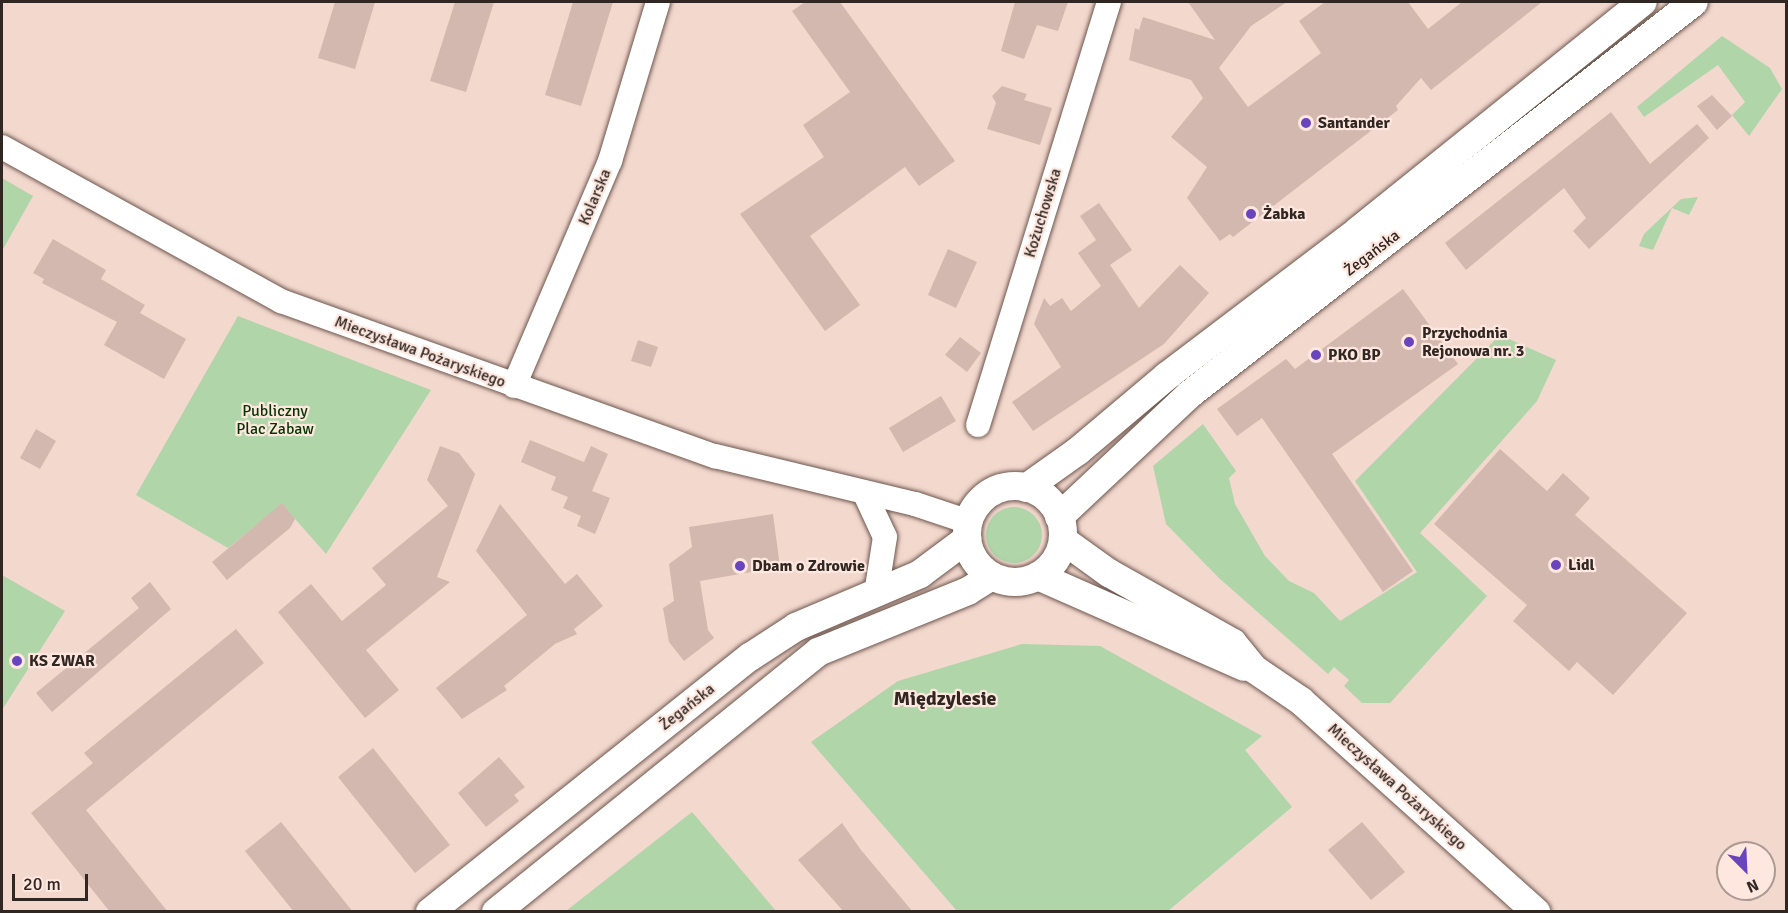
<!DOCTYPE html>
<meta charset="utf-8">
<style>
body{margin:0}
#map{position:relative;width:1788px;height:913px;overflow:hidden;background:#f3d8ce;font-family:Signika,sans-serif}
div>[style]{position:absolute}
.green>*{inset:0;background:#afd5a9}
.round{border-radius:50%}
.building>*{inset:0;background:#d2b8ae}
.roads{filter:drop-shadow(0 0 2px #6d564d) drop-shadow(0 0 2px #6d564d)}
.minor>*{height:24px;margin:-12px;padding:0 12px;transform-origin:12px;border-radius:12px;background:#fff}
.tertiary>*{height:28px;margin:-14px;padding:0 14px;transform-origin:14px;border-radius:14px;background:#fff}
.tertiary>.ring{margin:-14px;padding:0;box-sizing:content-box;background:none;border:28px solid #fff;border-radius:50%}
.dots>*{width:16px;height:16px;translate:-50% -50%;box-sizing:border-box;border:3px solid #fde7de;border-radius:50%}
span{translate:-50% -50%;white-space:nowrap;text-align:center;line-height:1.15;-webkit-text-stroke:4.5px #fde7de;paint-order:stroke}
.poi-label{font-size:16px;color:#302622;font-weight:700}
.left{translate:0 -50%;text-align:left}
.street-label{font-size:16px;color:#302622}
.park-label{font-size:16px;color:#053500}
.quarter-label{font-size:20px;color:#302622;font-weight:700}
.frame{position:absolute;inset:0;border:3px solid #302622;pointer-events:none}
.north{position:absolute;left:1716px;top:841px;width:60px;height:60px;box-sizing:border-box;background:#fde7de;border:2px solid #ab9a93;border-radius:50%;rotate:156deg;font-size:16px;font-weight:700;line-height:24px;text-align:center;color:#302622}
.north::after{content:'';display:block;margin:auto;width:21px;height:27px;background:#6844bd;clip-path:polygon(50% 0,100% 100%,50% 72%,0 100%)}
.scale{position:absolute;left:12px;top:874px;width:76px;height:27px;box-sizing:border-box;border:3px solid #302622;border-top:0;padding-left:8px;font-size:18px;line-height:21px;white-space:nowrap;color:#302622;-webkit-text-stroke:4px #fde7de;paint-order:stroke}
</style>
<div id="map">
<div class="green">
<i style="clip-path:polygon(1722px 36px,1770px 68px,1782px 89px,1749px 136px,1732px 115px,1745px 102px,1718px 65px,1644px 117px,1637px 107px)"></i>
<i style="clip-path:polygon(2px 178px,33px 196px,2px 251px)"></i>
<i style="clip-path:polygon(1698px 197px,1689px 215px,1672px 208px,1653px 250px,1639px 246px,1644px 234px,1681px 199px)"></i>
<i style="clip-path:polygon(238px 316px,431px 390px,326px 554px,282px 504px,228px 548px,136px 495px)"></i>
<i style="clip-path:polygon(1500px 335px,1556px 360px,1537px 401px,1420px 533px,1487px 596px,1390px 703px,1362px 703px,1344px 686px,1349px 680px,1334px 667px,1328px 674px,1219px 578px,1166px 524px,1153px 466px,1203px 424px,1236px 471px,1229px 478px,1235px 504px,1265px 556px,1289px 581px,1314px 593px,1340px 621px,1417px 572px,1355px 481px)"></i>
<i class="round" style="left:986px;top:507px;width:56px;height:56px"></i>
<i style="clip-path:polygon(2px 575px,65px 611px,2px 710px)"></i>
<i style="clip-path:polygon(1022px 644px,1100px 646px,1262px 736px,1245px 750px,1292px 807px,1168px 911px,957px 911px,811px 742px,898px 681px)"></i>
<i style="clip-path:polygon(692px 812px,776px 911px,566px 911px)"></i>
</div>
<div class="building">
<i style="clip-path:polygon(335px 2px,375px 2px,355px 69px,318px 58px)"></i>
<i style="clip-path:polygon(455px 2px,494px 2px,466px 92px,430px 81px)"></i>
<i style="clip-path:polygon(573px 2px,613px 2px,581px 106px,545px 95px)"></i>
<i style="clip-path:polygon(805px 2px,840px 2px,955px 161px,919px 186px,905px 167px,810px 236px,860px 305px,825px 331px,740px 214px,824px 157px,803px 125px,850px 92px,792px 11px)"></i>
<i style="clip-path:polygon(1015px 2px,1068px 2px,1058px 31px,1037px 25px,1024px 59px,1001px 51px)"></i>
<i style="clip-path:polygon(1188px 2px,1287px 2px,1251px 26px,1219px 68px,1248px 107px,1321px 53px,1299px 21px,1325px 2px,1408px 2px,1428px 29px,1462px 2px,1542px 2px,1431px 90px,1421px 78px,1396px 106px,1398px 110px,1233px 237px,1230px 234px,1220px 241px,1187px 198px,1207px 167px,1171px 137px,1203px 98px,1191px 80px,1129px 60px,1135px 28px,1139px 30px,1143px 17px,1215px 40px)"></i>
<i style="clip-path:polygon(1002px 86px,1027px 94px,1024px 100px,1052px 108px,1040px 145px,987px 129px,996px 103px,992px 96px)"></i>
<i style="clip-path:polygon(1712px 95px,1732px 116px,1717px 130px,1697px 106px)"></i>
<i style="clip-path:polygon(1611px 112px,1650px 164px,1697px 124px,1709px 138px,1589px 249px,1573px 231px,1586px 218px,1564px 188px,1466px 270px,1445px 243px)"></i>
<i style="clip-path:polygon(1099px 203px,1132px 250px,1110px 265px,1139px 308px,1180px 265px,1209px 293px,1164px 344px,1033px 431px,1012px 402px,1061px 367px,1034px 324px,1044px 298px,1050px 306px,1062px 298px,1071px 311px,1101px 286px,1078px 253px,1096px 240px,1080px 216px)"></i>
<i style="clip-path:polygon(53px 239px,106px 270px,101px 279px,145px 305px,140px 313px,186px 339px,164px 379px,104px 345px,117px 322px,42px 283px,44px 279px,33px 273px)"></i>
<i style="clip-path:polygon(948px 249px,977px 262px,956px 308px,928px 295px)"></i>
<i style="clip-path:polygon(1403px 289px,1458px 364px,1332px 454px,1413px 571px,1383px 592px,1262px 418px,1237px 436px,1217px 409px,1286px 359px,1295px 369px)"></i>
<i style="clip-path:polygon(960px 337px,981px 353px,967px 372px,945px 355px)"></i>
<i style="clip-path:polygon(638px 340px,658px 347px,651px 367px,631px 361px)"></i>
<i style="clip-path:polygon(941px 396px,956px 421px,903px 452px,889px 428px)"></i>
<i style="clip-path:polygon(36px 429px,56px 441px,40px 469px,20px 458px)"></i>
<i style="clip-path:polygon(530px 440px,584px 462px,591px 446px,608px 454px,592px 491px,610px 498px,595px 534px,577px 526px,581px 516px,563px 508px,568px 497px,551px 490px,556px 477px,521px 462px)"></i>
<i style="clip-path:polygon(440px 446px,459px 453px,475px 474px,437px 577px,450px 582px,366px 650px,399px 690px,365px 718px,278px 612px,311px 584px,342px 621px,386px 585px,372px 568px,448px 506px,427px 480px)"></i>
<i style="clip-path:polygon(1500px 449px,1547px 491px,1563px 473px,1590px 498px,1575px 515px,1687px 613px,1613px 695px,1577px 662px,1569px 671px,1513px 621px,1527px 605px,1434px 524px)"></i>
<i style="clip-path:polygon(282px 503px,295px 519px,290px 528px,227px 580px,212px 562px)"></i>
<i style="clip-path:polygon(500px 504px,565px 584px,577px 574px,603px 606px,574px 629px,577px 634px,555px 644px,504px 686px,507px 690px,462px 719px,436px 688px,527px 615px,476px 551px)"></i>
<i style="clip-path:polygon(773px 514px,780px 567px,700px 581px,708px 630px,714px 638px,684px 661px,669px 642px,663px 608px,674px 601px,669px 564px,692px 547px,689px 527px)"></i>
<i style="clip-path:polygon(150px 582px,171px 609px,52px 712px,36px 693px,139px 608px,131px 598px)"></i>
<i style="clip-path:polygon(236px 629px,264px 663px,86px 810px,168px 912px,110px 912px,31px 813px,93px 763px,84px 753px)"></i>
<i style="clip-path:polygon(373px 748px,450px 845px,415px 873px,338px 777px)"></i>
<i style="clip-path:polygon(499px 757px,525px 787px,514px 795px,519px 801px,486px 827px,458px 793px)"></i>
<i style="clip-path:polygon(281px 822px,353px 912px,294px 912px,245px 851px)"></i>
<i style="clip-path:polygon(1362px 822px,1405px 872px,1371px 900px,1328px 850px)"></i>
<i style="clip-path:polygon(842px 823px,861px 850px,913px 912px,844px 912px,798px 860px)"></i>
</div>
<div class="roads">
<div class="minor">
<i style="left:2px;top:147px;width:319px;rotate:28.9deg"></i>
<i style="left:281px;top:301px;width:461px;rotate:19.7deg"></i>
<i style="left:715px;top:456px;width:206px;rotate:13.5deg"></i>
<i style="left:915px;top:504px;width:57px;rotate:18.4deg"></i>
<i style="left:514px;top:386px;width:245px;rotate:-66.9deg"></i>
<i style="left:610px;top:161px;width:166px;rotate:-73.2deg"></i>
<i style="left:978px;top:425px;width:443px;rotate:-72.8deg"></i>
<i style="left:865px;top:494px;width:47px;rotate:65.1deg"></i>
<i style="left:885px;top:537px;width:58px;rotate:99deg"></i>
</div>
<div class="tertiary">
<i class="ring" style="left:967px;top:486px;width:68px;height:68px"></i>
<i style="left:1026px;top:488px;width:64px;rotate:-35.4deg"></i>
<i style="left:1078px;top:451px;width:116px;rotate:-40.1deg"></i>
<i style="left:1167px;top:376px;width:241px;rotate:-37.2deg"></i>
<i style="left:1359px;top:230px;width:364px;rotate:-38.8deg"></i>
<i style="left:1059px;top:517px;width:180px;rotate:-43.2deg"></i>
<i style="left:1190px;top:394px;width:638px;rotate:-37.87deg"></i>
<i style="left:1063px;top:540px;width:57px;rotate:35.7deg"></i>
<i style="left:1109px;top:573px;width:142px;rotate:29.4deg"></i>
<i style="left:1233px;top:643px;width:33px;rotate:51deg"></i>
<i style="left:1254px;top:669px;width:57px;rotate:34.2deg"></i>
<i style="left:1301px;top:701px;width:316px;rotate:41.9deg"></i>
<i style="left:1038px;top:576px;width:225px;rotate:23.8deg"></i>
<i style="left:430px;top:912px;width:409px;rotate:-38.6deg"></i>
<i style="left:750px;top:657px;width:55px;rotate:-33.1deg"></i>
<i style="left:796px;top:627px;width:135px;rotate:-23.1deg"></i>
<i style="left:920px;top:574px;width:59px;rotate:-36.7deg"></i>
<i style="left:496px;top:912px;width:414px;rotate:-38.9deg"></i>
<i style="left:818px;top:652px;width:162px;rotate:-22.1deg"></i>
<i style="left:968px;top:591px;width:28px;rotate:-32deg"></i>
</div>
</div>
<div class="dots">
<i style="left:1306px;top:123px;background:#6844bd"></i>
<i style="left:1251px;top:214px;background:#6844bd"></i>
<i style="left:1409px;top:342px;background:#6844bd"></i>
<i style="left:1316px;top:355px;background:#6844bd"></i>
<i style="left:1556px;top:565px;background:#6844bd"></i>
<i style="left:740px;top:566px;background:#6844bd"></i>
<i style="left:17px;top:661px;background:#6844bd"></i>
</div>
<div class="poi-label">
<span class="left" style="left:1318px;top:123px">Santander</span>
<span class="left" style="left:1263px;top:214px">Żabka</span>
<span class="left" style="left:1422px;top:342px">Przychodnia<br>Rejonowa nr. 3</span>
<span class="left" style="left:1328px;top:355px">PKO BP</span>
<span class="left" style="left:1568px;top:565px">Lidl</span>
<span class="left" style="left:752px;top:566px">Dbam o Zdrowie</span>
<span class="left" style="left:29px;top:661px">KS ZWAR</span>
</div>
<div class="street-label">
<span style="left:595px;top:197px;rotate:-67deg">Kolarska</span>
<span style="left:1043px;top:213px;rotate:-73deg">Kożuchowska</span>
<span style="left:1372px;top:253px;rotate:-37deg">Żegańska</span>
<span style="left:420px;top:352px;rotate:20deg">Mieczysława Pożaryskiego</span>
<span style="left:687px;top:707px;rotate:-38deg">Żegańska</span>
<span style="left:1397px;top:787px;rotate:42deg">Mieczysława Pożaryskiego</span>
</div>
<div class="park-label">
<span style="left:275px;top:420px">Publiczny<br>Plac Zabaw</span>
</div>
<div class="quarter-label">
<span style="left:945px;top:698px">Międzylesie</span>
</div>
<div class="frame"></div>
<div class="north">N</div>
<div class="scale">20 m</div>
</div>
